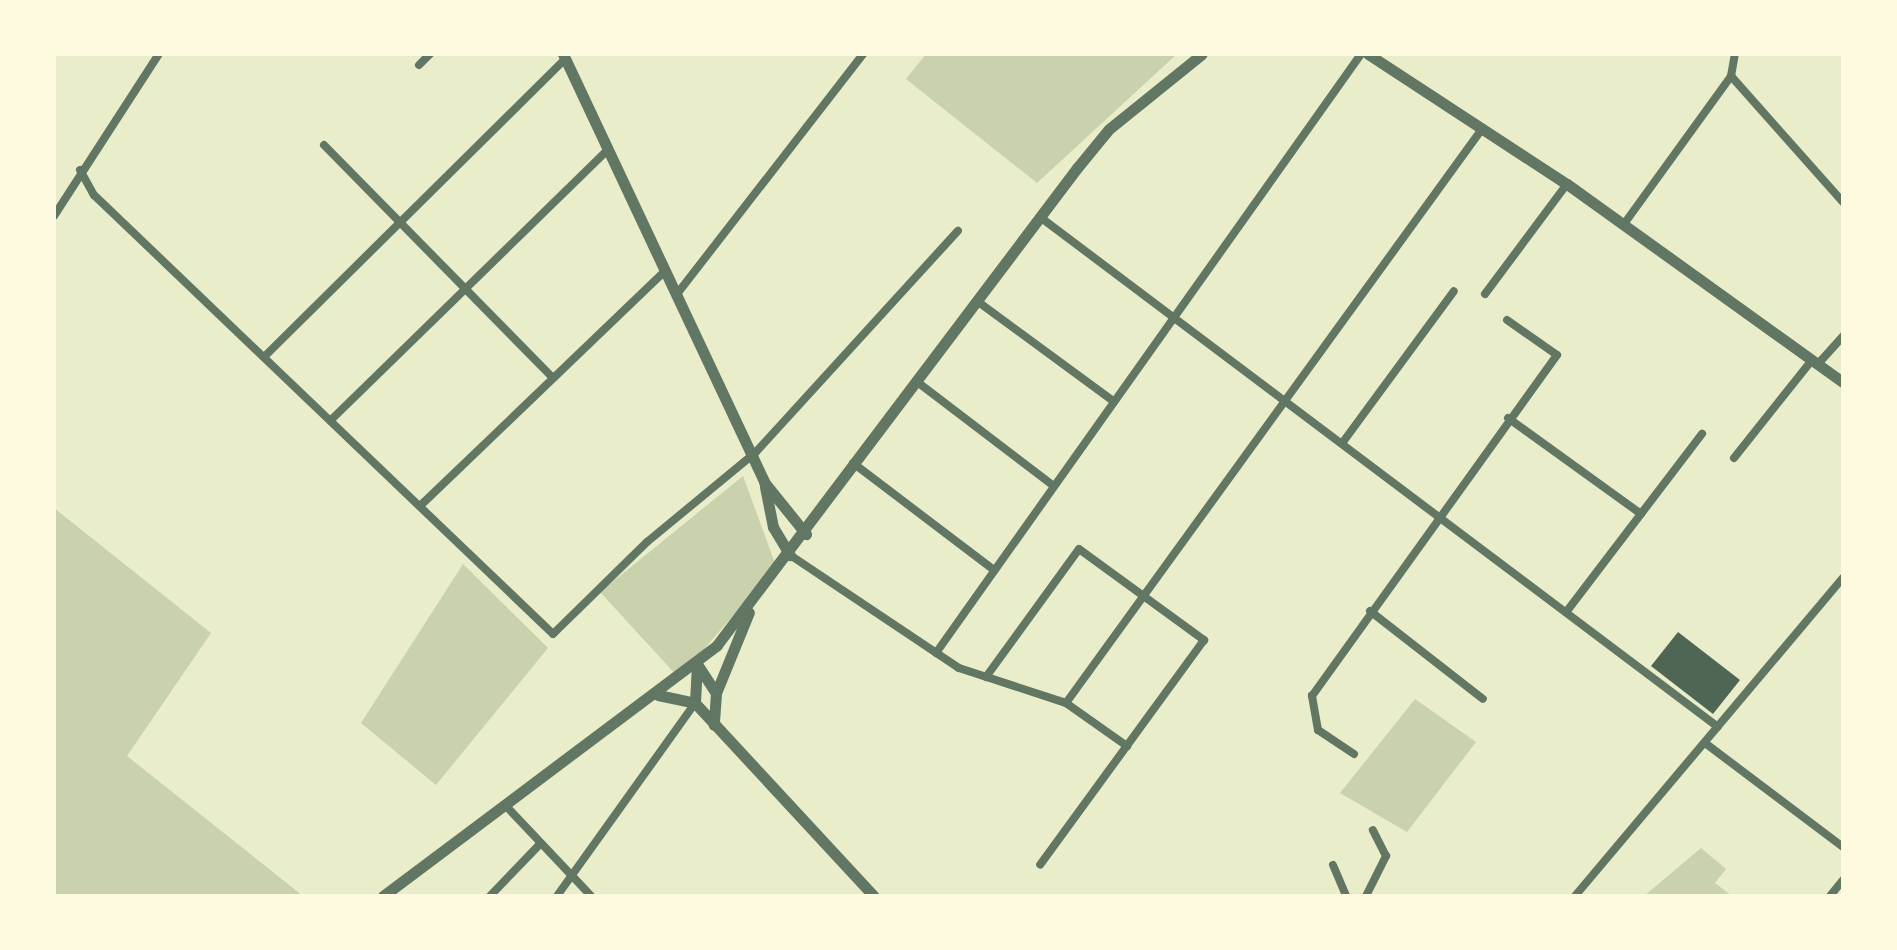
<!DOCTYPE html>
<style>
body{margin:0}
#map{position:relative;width:1897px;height:950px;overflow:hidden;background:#e9edc9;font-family:Raleway,sans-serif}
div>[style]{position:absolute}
.green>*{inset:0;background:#cad2ad}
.building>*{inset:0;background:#4f6655}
.minor>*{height:8px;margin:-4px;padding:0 4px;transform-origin:4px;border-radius:4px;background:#617663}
.tertiary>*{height:11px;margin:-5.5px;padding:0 5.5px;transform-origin:5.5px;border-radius:5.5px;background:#617663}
span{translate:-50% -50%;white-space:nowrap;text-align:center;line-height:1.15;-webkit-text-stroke:6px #fefae0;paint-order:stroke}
.frame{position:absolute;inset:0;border:56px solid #fefae0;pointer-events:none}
</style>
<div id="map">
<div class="green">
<i style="clip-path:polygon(926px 54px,1177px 54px,1037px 183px,906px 79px)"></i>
<i style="clip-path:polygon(743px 476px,776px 566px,679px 678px,600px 592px)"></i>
<i style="clip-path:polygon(54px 508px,211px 633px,127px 756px,303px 896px,54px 896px)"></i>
<i style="clip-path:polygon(463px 564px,548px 648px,436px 785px,361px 723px)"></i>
<i style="clip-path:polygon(1415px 699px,1476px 742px,1407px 832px,1340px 793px)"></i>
<i style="clip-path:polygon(1701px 848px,1726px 869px,1715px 883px,1732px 896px,1644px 896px)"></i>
</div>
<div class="building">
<i style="clip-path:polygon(1678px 632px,1740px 680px,1713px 714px,1651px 666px)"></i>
</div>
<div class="minor">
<i style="left:419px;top:65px;width:16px;rotate:-45deg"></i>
<i style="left:1731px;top:76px;width:169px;rotate:48.4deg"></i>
<i style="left:324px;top:145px;width:325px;rotate:45.5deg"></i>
<i style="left:80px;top:170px;width:29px;rotate:61deg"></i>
<i style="left:94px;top:195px;width:635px;rotate:43.72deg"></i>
<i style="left:553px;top:634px;width:132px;rotate:-44.4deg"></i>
<i style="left:647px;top:542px;width:140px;rotate:-39.5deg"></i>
<i style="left:755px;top:453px;width:301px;rotate:-47.6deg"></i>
<i style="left:54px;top:216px;width:193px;rotate:-57.1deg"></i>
<i style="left:1040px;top:217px;width:848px;rotate:36.95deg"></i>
<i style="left:1624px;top:224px;width:183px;rotate:-54.1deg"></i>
<i style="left:1731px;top:76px;width:22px;rotate:-80deg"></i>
<i style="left:677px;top:294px;width:304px;rotate:-52.2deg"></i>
<i style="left:1485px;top:294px;width:137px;rotate:-53.3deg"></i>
<i style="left:977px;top:301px;width:169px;rotate:36.3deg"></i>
<i style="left:264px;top:357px;width:424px;rotate:-44.7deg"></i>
<i style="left:1818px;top:364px;width:38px;rotate:-48deg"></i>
<i style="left:916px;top:381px;width:173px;rotate:37.3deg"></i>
<i style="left:1508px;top:418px;width:164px;rotate:35.8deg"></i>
<i style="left:332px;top:419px;width:387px;rotate:-44.3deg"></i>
<i style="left:1343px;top:442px;width:187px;rotate:-53.7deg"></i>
<i style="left:1734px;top:458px;width:125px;rotate:-51.5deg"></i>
<i style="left:853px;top:463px;width:177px;rotate:37.2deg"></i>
<i style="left:420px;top:506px;width:341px;rotate:-43.8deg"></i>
<i style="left:790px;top:555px;width:203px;rotate:33.8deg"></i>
<i style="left:959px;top:668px;width:113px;rotate:18.1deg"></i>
<i style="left:1066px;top:703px;width:75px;rotate:35.2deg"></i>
<i style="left:1370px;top:611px;width:143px;rotate:37.9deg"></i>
<i style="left:1567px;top:611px;width:223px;rotate:-52.7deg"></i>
<i style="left:936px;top:653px;width:734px;rotate:-54.64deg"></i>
<i style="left:986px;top:677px;width:158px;rotate:-54deg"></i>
<i style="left:1079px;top:549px;width:155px;rotate:36.1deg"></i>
<i style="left:1204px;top:640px;width:278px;rotate:126.1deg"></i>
<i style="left:1066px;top:703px;width:709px;rotate:-54.07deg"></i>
<i style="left:1705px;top:743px;width:173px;rotate:37deg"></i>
<i style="left:1354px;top:754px;width:43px;rotate:-146.3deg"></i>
<i style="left:1318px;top:730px;width:35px;rotate:-100deg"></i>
<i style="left:1312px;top:696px;width:420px;rotate:-54.3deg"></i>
<i style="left:1557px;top:355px;width:61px;rotate:-145deg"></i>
<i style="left:505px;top:805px;width:125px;rotate:46.6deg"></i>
<i style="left:1333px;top:865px;width:34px;rotate:67deg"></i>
<i style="left:490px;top:896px;width:72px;rotate:-46.1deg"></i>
<i style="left:557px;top:896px;width:237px;rotate:-54.4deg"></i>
<i style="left:1366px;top:896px;width:45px;rotate:-63.4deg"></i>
<i style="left:1386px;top:856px;width:29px;rotate:-117deg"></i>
<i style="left:1575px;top:896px;width:416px;rotate:-49.9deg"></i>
<i style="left:1830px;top:896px;width:21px;rotate:-51deg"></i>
</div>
<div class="tertiary">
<i style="left:563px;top:54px;width:473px;rotate:64.8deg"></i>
<i style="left:764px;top:482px;width:67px;rotate:51.1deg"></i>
<i style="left:1368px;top:54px;width:238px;rotate:33.2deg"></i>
<i style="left:1567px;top:184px;width:340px;rotate:35.7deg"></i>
<i style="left:765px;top:487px;width:41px;rotate:78.7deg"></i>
<i style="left:773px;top:527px;width:33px;rotate:59deg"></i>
<i style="left:697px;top:664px;width:39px;rotate:93deg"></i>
<i style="left:695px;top:703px;width:263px;rotate:47.2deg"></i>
<i style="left:697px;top:664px;width:35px;rotate:57deg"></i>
<i style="left:716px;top:693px;width:32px;rotate:94deg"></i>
<i style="left:716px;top:693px;width:87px;rotate:-67.8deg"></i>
<i style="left:658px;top:695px;width:38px;rotate:12deg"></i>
<i style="left:383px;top:896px;width:418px;rotate:-36.9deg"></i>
<i style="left:717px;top:645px;width:598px;rotate:-52.96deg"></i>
<i style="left:1077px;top:168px;width:50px;rotate:-50.6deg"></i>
<i style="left:1109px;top:129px;width:119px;rotate:-38.9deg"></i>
</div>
<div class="frame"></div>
</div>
